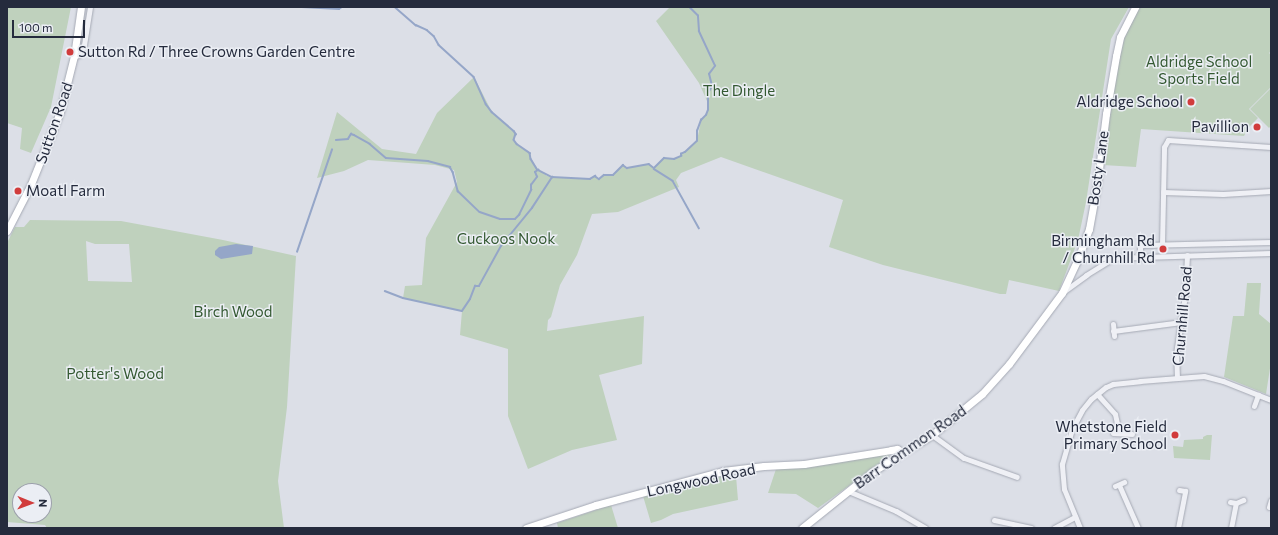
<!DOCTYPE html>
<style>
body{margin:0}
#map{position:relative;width:1278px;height:535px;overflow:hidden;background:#dcdfe7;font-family:Commissioner,sans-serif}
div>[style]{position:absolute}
.green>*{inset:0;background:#bfd1bd}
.water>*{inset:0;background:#95a6c8}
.stream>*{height:1.5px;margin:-0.75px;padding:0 0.75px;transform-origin:0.75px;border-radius:0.75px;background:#95a6c8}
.roads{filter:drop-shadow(0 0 1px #a5a9b4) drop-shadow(0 0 1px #a5a9b4)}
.street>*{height:5px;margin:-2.5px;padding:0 2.5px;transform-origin:2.5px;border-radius:2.5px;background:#eff0f5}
.secondary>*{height:7px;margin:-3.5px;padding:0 3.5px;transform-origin:3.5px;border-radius:3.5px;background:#fff}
.dots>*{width:11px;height:11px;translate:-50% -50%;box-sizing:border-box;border:2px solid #ebeef4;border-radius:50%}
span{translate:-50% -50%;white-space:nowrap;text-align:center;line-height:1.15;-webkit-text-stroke:3px #ebeef4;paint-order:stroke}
.poi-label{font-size:15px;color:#252b3d}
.left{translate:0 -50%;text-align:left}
.right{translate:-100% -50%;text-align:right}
.park-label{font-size:15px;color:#345932}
.street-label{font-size:15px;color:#252b3d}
.frame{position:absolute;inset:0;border:8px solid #252b3d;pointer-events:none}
.north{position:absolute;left:12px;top:483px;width:40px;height:40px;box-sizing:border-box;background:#ebeef4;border:1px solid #9ca0ab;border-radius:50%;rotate:91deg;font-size:11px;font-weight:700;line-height:16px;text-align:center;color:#252b3d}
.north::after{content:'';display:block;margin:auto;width:14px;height:18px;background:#d13c3c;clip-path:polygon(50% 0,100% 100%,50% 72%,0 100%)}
.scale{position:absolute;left:12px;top:20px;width:73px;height:18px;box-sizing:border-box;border:2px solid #252b3d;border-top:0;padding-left:5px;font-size:12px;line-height:14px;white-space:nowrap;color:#252b3d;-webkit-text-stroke:3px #ebeef4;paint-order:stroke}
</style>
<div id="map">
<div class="green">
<i style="clip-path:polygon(7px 7px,71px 7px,51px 107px,31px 153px,20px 149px,22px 128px,7px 123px)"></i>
<i style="clip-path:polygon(670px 7px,1129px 7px,1111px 39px,1086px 202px,1078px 240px,1059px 291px,1009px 280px,1006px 294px,1000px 294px,883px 265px,829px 247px,843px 200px,721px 157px,681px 173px,676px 180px,679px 187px,618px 212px,592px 214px,577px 255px,560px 285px,551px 317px,548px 320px,547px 331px,644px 316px,642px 364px,599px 375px,617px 440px,572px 450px,528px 469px,508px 416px,508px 349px,460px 335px,462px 311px,403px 298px,405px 286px,422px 285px,426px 238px,457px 182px,454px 170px,435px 165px,368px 160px,344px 171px,317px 178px,337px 112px,382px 149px,416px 154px,437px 113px,474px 77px,492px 112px,514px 131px,516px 134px,514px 140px,517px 144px,530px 153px,531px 159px,538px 169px,547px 176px,558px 178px,565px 177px,570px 179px,590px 179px,595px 176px,599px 179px,604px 175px,613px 175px,623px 165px,628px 168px,649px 164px,654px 168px,664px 158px,674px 159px,681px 156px,681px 154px,685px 152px,697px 141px,701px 120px,706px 115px,708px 110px,707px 101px,699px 83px,656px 21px)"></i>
<i style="clip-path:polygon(1137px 7px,1271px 7px,1271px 51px,1269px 53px,1271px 55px,1271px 87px,1249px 109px,1258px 118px,1248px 128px,1244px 136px,1141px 129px,1136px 167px,1103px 165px,1116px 75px,1124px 39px)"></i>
<i style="clip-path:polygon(1271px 88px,1271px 126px,1269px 128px,1250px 109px)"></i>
<i style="clip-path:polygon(evenodd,30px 220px,121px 221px,223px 240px,296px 256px,287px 407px,278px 481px,284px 528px,47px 528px,45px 525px,7px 522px,7px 243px,15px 227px,24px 227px,30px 220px,86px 241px,95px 244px,129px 244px,132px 282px,88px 281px,86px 241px,30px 220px,20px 491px,44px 491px,44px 515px,20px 515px,20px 491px)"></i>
<i style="clip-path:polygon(1247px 283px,1261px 283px,1259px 314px,1271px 324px,1271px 362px,1266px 394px,1224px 377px,1233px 316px,1244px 316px)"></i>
<i style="clip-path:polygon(1207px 435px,1212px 435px,1210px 460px,1174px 458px,1173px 446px,1183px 447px,1184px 440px,1203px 439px,1203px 437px)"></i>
<i style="clip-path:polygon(889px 454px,889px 457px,818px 508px,796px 494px,768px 493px,776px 469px,801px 467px,805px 468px,807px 466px)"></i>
<i style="clip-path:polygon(736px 476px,738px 500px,673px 514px,661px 520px,651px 523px,643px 496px,718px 477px)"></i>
<i style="clip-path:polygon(611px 505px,618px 528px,558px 528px,557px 523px)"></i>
</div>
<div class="water">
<i style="clip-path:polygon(236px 244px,253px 246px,252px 254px,221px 259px,215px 255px,215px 251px,219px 247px)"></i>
</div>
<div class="stream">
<i style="left:245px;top:7px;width:6px"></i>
<i style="left:302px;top:7px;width:37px;rotate:3deg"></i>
<i style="left:339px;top:9px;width:4px;rotate:-34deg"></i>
<i style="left:395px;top:7px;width:28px;rotate:41deg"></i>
<i style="left:416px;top:25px;width:12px;rotate:24deg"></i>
<i style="left:427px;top:30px;width:9px;rotate:41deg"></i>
<i style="left:434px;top:36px;width:10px;rotate:61deg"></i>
<i style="left:439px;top:45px;width:47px;rotate:42.4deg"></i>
<i style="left:474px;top:77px;width:30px;rotate:66deg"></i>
<i style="left:486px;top:104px;width:10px;rotate:53deg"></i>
<i style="left:492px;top:112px;width:29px;rotate:41deg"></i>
<i style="left:514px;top:131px;width:4px;rotate:56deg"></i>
<i style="left:516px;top:134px;width:6px;rotate:108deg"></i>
<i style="left:514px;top:140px;width:5px;rotate:53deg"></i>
<i style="left:517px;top:144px;width:16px;rotate:35deg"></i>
<i style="left:530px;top:153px;width:6px;rotate:81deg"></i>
<i style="left:531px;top:159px;width:12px;rotate:59deg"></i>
<i style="left:336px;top:140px;width:12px;rotate:-5deg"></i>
<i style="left:348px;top:139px;width:6px;rotate:-59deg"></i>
<i style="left:351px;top:134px;width:3px;rotate:18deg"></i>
<i style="left:354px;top:135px;width:18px;rotate:29deg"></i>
<i style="left:370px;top:144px;width:21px;rotate:41deg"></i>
<i style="left:386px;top:158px;width:42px;rotate:4.1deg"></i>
<i style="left:428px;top:161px;width:23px;rotate:15deg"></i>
<i style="left:450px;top:167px;width:6px;rotate:59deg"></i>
<i style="left:453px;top:172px;width:20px;rotate:75deg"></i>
<i style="left:458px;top:191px;width:30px;rotate:44deg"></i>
<i style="left:480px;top:212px;width:21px;rotate:19deg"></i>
<i style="left:500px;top:219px;width:15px"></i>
<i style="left:515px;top:219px;width:6px;rotate:-45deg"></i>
<i style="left:519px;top:215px;width:28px;rotate:-64deg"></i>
<i style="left:531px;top:190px;width:5px;rotate:-90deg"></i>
<i style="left:531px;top:185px;width:10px;rotate:-53deg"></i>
<i style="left:537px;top:177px;width:5px;rotate:-112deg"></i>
<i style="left:535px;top:172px;width:4px;rotate:-34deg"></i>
<i style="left:538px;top:170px;width:16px;rotate:27deg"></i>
<i style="left:552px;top:177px;width:38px;rotate:3deg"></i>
<i style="left:590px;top:179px;width:6px;rotate:-31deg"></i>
<i style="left:595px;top:176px;width:5px;rotate:37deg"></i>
<i style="left:599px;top:179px;width:6px;rotate:-39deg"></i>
<i style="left:604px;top:175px;width:9px"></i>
<i style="left:613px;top:175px;width:14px;rotate:-45deg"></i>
<i style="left:623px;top:165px;width:5px;rotate:37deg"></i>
<i style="left:627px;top:168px;width:22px;rotate:-10deg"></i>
<i style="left:649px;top:164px;width:6px;rotate:39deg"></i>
<i style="left:654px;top:168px;width:14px;rotate:-45deg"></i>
<i style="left:664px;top:158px;width:10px;rotate:6deg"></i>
<i style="left:674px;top:159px;width:8px;rotate:-23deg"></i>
<i style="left:681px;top:156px;width:2px;rotate:-90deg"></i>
<i style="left:681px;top:154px;width:4px;rotate:-27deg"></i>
<i style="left:685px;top:152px;width:16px;rotate:-43deg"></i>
<i style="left:697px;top:141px;width:10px;rotate:-90deg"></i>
<i style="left:697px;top:131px;width:12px;rotate:-70deg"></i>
<i style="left:701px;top:120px;width:7px;rotate:-45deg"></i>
<i style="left:706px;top:115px;width:5px;rotate:-68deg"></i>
<i style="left:708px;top:110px;width:17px;rotate:-90deg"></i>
<i style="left:708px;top:93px;width:8px;rotate:-60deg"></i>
<i style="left:712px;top:86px;width:12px;rotate:-104deg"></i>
<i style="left:709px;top:74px;width:10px;rotate:-53deg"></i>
<i style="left:715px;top:66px;width:38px;rotate:-115deg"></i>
<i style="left:699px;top:31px;width:15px;rotate:-94deg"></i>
<i style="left:698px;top:16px;width:13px;rotate:-135deg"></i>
<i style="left:654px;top:169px;width:22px;rotate:32deg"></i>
<i style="left:673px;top:181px;width:54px;rotate:61deg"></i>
<i style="left:297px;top:252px;width:108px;rotate:-71.1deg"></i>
<i style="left:385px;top:291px;width:19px;rotate:21deg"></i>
<i style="left:403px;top:298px;width:60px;rotate:12.4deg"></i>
<i style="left:462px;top:311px;width:14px;rotate:-56deg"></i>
<i style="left:470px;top:299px;width:14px;rotate:-69deg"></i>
<i style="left:475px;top:286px;width:4px"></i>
<i style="left:479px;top:286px;width:46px;rotate:-61.2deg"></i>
<i style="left:501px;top:246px;width:49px;rotate:-50.8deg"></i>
<i style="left:532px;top:208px;width:37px;rotate:-57deg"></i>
</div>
<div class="roads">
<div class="street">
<i style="left:74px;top:56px;width:5px;rotate:-11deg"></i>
<i style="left:79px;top:55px;width:11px;rotate:-63deg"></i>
<i style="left:84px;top:45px;width:38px;rotate:-81deg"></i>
<i style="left:1163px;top:192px;width:60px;rotate:1.9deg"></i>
<i style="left:1223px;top:194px;width:48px;rotate:-3.6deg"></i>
<i style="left:1162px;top:245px;width:98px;rotate:-88.8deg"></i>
<i style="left:1164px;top:147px;width:8px;rotate:-60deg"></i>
<i style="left:1168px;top:140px;width:103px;rotate:3.9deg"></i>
<i style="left:1140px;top:257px;width:10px;rotate:-90deg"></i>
<i style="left:1140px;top:247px;width:3px;rotate:-45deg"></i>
<i style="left:1142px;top:245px;width:129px;rotate:-1.3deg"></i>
<i style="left:1078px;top:259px;width:193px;rotate:-1.8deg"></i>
<i style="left:1063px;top:292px;width:29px;rotate:-36deg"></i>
<i style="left:1086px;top:275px;width:32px;rotate:-32deg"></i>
<i style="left:1113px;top:324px;width:12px;rotate:85deg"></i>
<i style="left:1113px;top:331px;width:69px;rotate:-7.5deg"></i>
<i style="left:1177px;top:378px;width:24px;rotate:-92deg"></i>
<i style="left:1176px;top:354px;width:60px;rotate:-81.3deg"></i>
<i style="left:1185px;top:295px;width:40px;rotate:-87.1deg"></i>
<i style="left:1097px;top:394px;width:27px;rotate:48deg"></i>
<i style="left:1115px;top:414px;width:19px;rotate:78deg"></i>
<i style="left:1254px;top:406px;width:12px;rotate:-70deg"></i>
<i style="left:1113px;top:433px;width:19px;rotate:3deg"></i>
<i style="left:932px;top:435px;width:39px;rotate:36deg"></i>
<i style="left:964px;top:458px;width:56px;rotate:19.7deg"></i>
<i style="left:1119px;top:485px;width:47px;rotate:66.2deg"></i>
<i style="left:1115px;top:486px;width:10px;rotate:-24deg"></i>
<i style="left:848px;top:491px;width:52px;rotate:22.6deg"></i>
<i style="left:896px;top:511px;width:34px;rotate:30deg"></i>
<i style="left:1230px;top:502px;width:6px;rotate:9deg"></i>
<i style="left:1236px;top:503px;width:8px;rotate:-23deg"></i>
<i style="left:1269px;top:507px;width:7px;rotate:-74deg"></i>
<i style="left:994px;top:520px;width:38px;rotate:12deg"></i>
<i style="left:1054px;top:528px;width:24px;rotate:-28deg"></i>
<i style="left:1080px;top:528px;width:42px;rotate:-112.3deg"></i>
<i style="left:1064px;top:489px;width:25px;rotate:-95deg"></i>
<i style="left:1062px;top:464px;width:36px;rotate:-74deg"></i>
<i style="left:1072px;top:429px;width:21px;rotate:-62deg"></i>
<i style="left:1082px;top:410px;width:14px;rotate:-51deg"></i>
<i style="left:1091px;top:399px;width:19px;rotate:-39deg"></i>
<i style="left:1106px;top:387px;width:8px;rotate:-23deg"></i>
<i style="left:1113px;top:384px;width:27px;rotate:-6deg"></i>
<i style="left:1140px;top:381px;width:64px;rotate:-4.5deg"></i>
<i style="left:1204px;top:376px;width:20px;rotate:15deg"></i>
<i style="left:1223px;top:381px;width:52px;rotate:21.6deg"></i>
<i style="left:1178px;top:528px;width:38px;rotate:-79deg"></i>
<i style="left:1185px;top:491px;width:6px;rotate:-171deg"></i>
<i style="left:1231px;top:528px;width:25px;rotate:-79deg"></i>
</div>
<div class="secondary">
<i style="left:7px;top:231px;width:53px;rotate:-62.9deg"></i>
<i style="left:31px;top:184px;width:78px;rotate:-68.1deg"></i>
<i style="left:60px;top:112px;width:58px;rotate:-76deg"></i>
<i style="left:74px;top:56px;width:49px;rotate:-81.9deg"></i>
<i style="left:526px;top:528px;width:74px;rotate:-18.2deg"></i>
<i style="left:596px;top:505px;width:131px;rotate:-15deg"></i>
<i style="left:723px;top:471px;width:41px;rotate:-7deg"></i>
<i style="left:764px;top:466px;width:40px;rotate:-2.9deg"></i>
<i style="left:804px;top:464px;width:88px;rotate:-9.1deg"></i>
<i style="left:891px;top:450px;width:6px;rotate:-9deg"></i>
<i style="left:897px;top:449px;width:6px;rotate:31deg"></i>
<i style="left:802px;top:528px;width:90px;rotate:-38.7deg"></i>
<i style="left:872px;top:472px;width:70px;rotate:-31.7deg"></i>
<i style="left:932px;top:435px;width:65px;rotate:-39.4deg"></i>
<i style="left:982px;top:394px;width:40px;rotate:-48deg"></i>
<i style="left:1009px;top:364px;width:89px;rotate:-53.3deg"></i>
<i style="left:1062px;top:293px;width:38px;rotate:-65deg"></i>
<i style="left:1078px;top:259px;width:32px;rotate:-70deg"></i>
<i style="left:1089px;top:229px;width:45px;rotate:-79.7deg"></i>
<i style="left:1097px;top:185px;width:72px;rotate:-82.8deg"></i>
<i style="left:1106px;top:114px;width:59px;rotate:-80.2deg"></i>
<i style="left:1116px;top:56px;width:19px;rotate:-78deg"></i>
<i style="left:1120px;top:37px;width:34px;rotate:-63deg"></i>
</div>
</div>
<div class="dots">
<i style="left:70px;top:52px;background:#d13c3c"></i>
<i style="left:1191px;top:102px;background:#d13c3c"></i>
<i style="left:1257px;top:127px;background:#d13c3c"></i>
<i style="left:18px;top:191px;background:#d13c3c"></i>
<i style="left:1163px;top:249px;background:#d13c3c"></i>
<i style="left:1175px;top:435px;background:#d13c3c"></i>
</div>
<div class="poi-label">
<span class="left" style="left:78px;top:52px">Sutton Rd / Three Crowns Garden Centre</span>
<span class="right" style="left:1183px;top:102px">Aldridge School</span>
<span class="right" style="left:1249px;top:127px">Pavillion</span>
<span class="left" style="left:26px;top:191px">Moatl Farm</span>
<span class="right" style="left:1155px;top:249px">Birmingham Rd<br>/ Churnhill Rd</span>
<span class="right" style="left:1167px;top:435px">Whetstone Field<br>Primary School</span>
</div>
<div class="park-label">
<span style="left:1199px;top:70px">Aldridge School<br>Sports Field</span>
<span style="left:739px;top:91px">The Dingle</span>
<span style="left:506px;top:239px">Cuckoos Nook</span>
<span style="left:233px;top:312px">Birch Wood</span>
<span style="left:115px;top:374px">Potter's Wood</span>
</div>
<div class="street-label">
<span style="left:54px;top:123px;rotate:-71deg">Sutton Road</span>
<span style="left:1098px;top:168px;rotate:-82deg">Bosty Lane</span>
<span style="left:1182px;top:316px;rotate:-85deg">Churnhill Road</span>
<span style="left:910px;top:447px;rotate:-35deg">Barr Common Road</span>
<span style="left:701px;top:480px;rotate:-12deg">Longwood Road</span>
</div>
<div class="frame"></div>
<div class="north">N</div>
<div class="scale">100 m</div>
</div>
